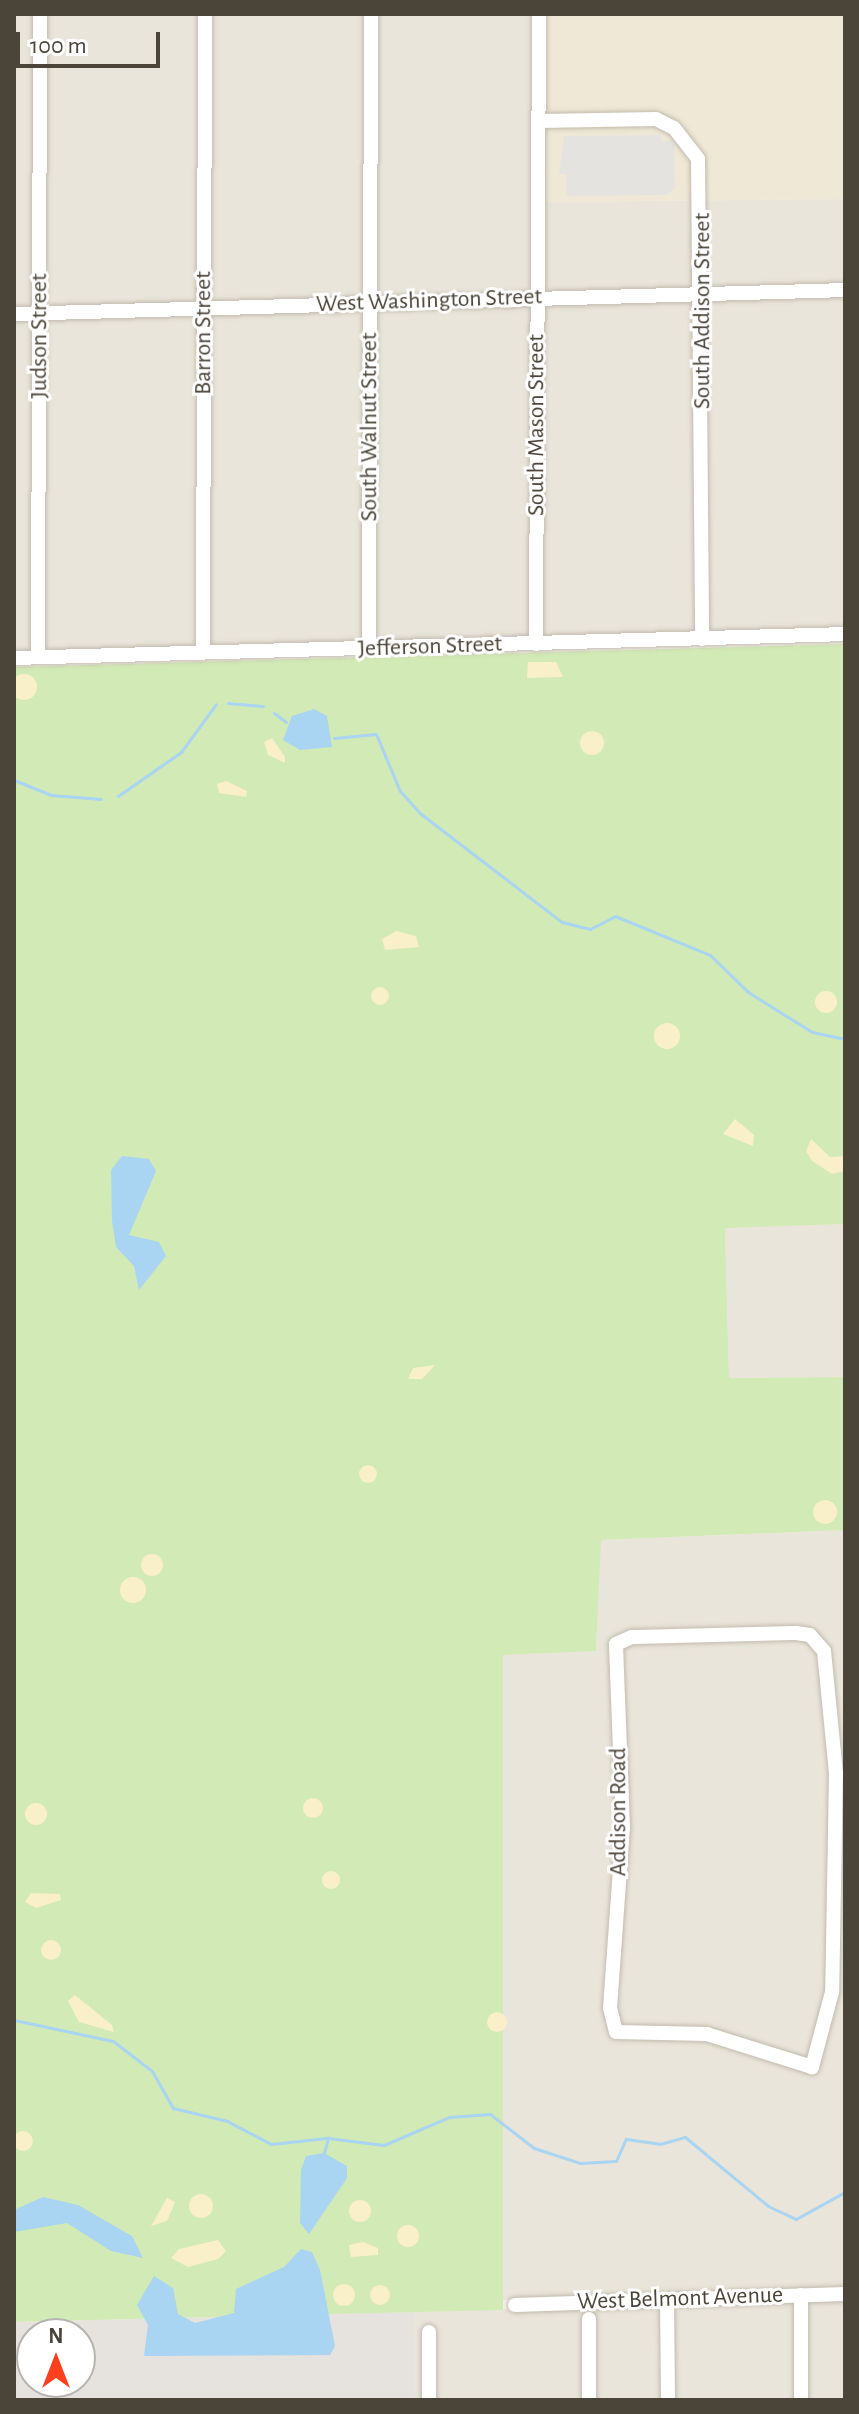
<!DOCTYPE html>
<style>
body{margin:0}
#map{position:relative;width:859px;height:2414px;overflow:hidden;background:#f6f3ec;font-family:"Alegreya Sans",sans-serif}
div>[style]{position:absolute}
.residential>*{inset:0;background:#eae5da}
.industrial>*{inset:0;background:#e6e2dd}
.education>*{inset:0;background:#efe8d6}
.green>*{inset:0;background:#d2eab5}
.sand>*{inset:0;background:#f9efc9}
.round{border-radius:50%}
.parking>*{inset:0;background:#e5e3e0}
.water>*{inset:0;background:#a9d4f2}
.stream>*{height:3px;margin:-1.5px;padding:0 1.5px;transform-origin:1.5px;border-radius:1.5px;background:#a9d4f2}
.roads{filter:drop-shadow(0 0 2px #c2bbae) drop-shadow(0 0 2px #c2bbae)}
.minor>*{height:14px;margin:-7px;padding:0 7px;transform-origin:7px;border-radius:7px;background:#fff}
span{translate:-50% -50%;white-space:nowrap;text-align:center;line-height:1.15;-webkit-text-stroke:6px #fff;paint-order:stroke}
.street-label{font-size:24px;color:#4b4439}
.frame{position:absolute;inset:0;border:16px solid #4b4439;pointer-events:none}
.north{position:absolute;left:16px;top:2318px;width:80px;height:80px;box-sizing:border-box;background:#fff;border:2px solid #b7b4b0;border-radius:50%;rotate:0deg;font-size:22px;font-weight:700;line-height:32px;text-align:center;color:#4b4439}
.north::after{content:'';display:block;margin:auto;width:28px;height:36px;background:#fc3f1d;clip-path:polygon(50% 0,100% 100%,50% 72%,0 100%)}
.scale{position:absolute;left:16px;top:32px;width:144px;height:36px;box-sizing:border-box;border:4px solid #4b4439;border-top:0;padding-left:10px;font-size:24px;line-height:28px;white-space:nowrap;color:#4b4439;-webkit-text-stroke:6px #fff;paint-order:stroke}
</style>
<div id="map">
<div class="residential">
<i style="clip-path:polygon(14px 14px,542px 14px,541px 202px,845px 199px,845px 632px,14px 655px)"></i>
<i style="clip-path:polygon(845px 1224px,845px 1377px,729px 1378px,725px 1227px)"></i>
<i style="clip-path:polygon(845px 1530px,845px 2289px,503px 2300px,503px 1655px,596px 1650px,600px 1540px)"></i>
<i style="clip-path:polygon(845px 2300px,845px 2400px,415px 2400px,414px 2312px)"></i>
</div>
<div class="industrial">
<i style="clip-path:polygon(evenodd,414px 2312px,415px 2400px,14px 2400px,14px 2322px,414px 2312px,32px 2334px,80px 2334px,80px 2382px,32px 2382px,32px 2334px)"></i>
</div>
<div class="education">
<i style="clip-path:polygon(542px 14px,845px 14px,845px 199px,541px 202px)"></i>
</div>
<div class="green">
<i style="clip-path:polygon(845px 644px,845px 1224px,725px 1228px,729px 1378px,845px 1377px,845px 1530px,601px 1540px,596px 1651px,503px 1655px,503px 2310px,14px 2322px,14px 667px)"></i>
</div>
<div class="sand">
<i style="clip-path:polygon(528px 662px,556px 662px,563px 677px,527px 678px)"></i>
<i class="round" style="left:11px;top:674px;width:26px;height:26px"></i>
<i class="round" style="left:580px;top:731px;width:24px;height:24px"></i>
<i style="clip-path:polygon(272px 738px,285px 757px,285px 763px,268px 755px,264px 742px)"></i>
<i style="clip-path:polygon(226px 781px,247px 791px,246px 797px,219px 793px,217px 784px)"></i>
<i style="clip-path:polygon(396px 931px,416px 936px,419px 947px,385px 950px,382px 939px)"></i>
<i class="round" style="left:371px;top:987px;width:18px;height:18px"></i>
<i class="round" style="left:815px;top:991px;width:22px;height:22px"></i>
<i class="round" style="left:654px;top:1023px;width:26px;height:26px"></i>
<i style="clip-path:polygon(735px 1119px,754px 1135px,753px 1146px,723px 1134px)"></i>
<i style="clip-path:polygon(811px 1139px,830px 1157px,845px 1156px,845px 1171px,832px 1174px,812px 1161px,806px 1151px)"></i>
<i style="clip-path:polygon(435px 1365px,422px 1379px,408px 1379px,413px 1368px)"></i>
<i class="round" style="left:359px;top:1465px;width:18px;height:18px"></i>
<i class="round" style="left:813px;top:1500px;width:24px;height:24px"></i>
<i class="round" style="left:141px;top:1554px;width:22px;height:22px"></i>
<i class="round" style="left:120px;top:1577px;width:26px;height:26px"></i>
<i class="round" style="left:303px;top:1798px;width:20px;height:20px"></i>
<i class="round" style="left:25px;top:1803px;width:22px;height:22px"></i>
<i class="round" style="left:322px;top:1871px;width:18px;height:18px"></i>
<i style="clip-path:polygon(31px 1893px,60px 1894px,61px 1900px,36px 1908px,25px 1902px)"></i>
<i class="round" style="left:41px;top:1940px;width:20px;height:20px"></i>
<i style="clip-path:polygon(75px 1995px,112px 2025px,114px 2032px,79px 2022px,68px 2001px)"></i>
<i class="round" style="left:487px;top:2012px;width:20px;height:20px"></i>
<i class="round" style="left:13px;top:2131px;width:20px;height:20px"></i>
<i class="round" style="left:189px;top:2194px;width:24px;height:24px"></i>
<i style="clip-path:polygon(167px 2198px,175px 2202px,167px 2221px,151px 2226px)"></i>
<i class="round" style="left:349px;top:2200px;width:22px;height:22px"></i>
<i class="round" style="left:397px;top:2225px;width:22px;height:22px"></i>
<i style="clip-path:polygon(218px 2240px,226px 2251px,218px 2259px,188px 2267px,171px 2258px,179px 2249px)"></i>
<i style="clip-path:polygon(363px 2242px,378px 2248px,378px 2255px,351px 2257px,349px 2245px)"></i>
<i class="round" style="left:333px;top:2284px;width:22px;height:22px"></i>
<i class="round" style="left:370px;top:2285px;width:20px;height:20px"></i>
</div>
<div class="parking">
<i style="clip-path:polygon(661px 135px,662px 141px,674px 141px,675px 188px,666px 195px,567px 196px,566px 174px,559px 174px,564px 136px)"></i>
</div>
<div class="water">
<i style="clip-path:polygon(314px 709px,327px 716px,332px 747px,300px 750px,283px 740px,292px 716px)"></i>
<i style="clip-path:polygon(122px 1156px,149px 1159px,156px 1171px,129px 1235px,159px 1242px,166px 1256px,139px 1290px,134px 1266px,116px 1247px,112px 1221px,111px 1170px)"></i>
<i style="clip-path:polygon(324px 2153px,347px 2166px,347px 2178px,309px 2234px,300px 2223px,301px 2170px,306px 2156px)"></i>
<i style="clip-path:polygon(43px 2197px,78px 2205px,132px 2236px,143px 2258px,111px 2251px,67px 2223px,14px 2232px,14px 2210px)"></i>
<i style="clip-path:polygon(301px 2249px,312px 2252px,320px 2270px,335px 2346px,330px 2355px,144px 2356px,148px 2325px,137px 2305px,154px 2276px,173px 2288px,178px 2314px,195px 2323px,234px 2313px,236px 2289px,284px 2267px)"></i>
</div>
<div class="stream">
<i style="left:228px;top:703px;width:35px;rotate:5deg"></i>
<i style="left:274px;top:713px;width:15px;rotate:37deg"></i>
<i style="left:334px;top:738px;width:42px;rotate:-5.4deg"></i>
<i style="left:376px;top:734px;width:62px;rotate:67.2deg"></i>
<i style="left:400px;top:791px;width:31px;rotate:48deg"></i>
<i style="left:421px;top:814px;width:178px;rotate:37.5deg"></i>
<i style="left:562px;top:922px;width:29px;rotate:14deg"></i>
<i style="left:590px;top:929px;width:28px;rotate:-27deg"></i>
<i style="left:615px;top:916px;width:103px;rotate:22.3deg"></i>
<i style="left:710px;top:955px;width:53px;rotate:44.2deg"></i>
<i style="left:748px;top:992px;width:75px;rotate:32deg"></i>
<i style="left:812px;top:1032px;width:34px;rotate:12deg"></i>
<i style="left:14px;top:780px;width:40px;rotate:22deg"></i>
<i style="left:51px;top:795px;width:50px;rotate:4.6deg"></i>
<i style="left:118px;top:796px;width:77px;rotate:-34.9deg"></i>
<i style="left:181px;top:752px;width:59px;rotate:-53.9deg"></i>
<i style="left:14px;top:2020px;width:101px;rotate:12deg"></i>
<i style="left:113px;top:2041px;width:49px;rotate:37.6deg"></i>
<i style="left:152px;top:2071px;width:43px;rotate:60.4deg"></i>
<i style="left:173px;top:2108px;width:56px;rotate:13.5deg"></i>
<i style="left:227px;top:2121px;width:50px;rotate:27.6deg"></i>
<i style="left:271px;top:2144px;width:56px;rotate:-6.1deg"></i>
<i style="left:324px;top:2153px;width:16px;rotate:-75deg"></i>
<i style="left:328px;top:2138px;width:56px;rotate:7.1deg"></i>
<i style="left:384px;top:2145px;width:71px;rotate:-23.3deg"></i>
<i style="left:449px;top:2117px;width:41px;rotate:-4.2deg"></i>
<i style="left:490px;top:2114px;width:56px;rotate:37.7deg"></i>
<i style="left:534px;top:2148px;width:48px;rotate:18.1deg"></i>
<i style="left:580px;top:2163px;width:36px;rotate:-3deg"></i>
<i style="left:616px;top:2161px;width:24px;rotate:-66deg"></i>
<i style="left:626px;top:2139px;width:34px;rotate:8deg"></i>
<i style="left:660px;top:2144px;width:26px;rotate:-16deg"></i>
<i style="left:685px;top:2137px;width:108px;rotate:39.7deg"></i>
<i style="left:768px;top:2206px;width:31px;rotate:25deg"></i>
<i style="left:796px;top:2219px;width:56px;rotate:-28.9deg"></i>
</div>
<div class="roads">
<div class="minor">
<i style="left:539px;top:121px;width:117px;rotate:-1deg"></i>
<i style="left:656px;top:119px;width:20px;rotate:27deg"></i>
<i style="left:674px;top:128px;width:39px;rotate:52deg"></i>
<i style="left:698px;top:159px;width:480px;rotate:89.5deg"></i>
<i style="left:14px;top:314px;width:831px;rotate:-1.65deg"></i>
<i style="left:536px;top:644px;width:630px;rotate:-89.73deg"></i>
<i style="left:369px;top:648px;width:634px;rotate:-89.82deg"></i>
<i style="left:203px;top:652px;width:638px;rotate:-89.82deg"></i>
<i style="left:38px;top:657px;width:643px;rotate:-89.82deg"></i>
<i style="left:14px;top:658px;width:831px;rotate:-1.65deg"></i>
<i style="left:796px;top:1633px;width:14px;rotate:8deg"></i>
<i style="left:810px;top:1635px;width:21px;rotate:49deg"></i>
<i style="left:824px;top:1651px;width:123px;rotate:84.4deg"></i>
<i style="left:836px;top:1773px;width:219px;rotate:91deg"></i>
<i style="left:832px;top:1992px;width:78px;rotate:104.9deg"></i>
<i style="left:812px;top:2067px;width:110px;rotate:-162.6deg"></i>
<i style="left:707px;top:2034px;width:91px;rotate:-178.7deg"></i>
<i style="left:616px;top:2032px;width:25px;rotate:-104deg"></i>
<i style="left:610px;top:2008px;width:180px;rotate:-85.9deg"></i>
<i style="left:623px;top:1828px;width:184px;rotate:-92.2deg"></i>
<i style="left:616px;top:1644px;width:17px;rotate:-24deg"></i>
<i style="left:632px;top:1637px;width:164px;rotate:-1.4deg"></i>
<i style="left:801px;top:2295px;width:105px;rotate:90deg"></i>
<i style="left:667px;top:2300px;width:100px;rotate:89.4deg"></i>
<i style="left:515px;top:2305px;width:330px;rotate:-1.9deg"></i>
<i style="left:589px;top:2319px;width:81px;rotate:90deg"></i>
<i style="left:429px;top:2400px;width:68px;rotate:-90deg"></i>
</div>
</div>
<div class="street-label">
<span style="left:429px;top:301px;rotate:-2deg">West Washington Street</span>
<span style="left:703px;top:311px;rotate:-90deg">South Addison Street</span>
<span style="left:204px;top:333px;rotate:-90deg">Barron Street</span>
<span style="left:40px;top:336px;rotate:-90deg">Judson Street</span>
<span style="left:537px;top:425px;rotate:-90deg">South Mason Street</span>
<span style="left:370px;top:427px;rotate:-90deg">South Walnut Street</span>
<span style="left:430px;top:647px;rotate:-2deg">Jefferson Street</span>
<span style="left:619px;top:1812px;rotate:-90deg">Addison Road</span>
<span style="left:680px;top:2299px;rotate:-2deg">West Belmont Avenue</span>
</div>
<div class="frame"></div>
<div class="north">N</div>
<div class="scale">100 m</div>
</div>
